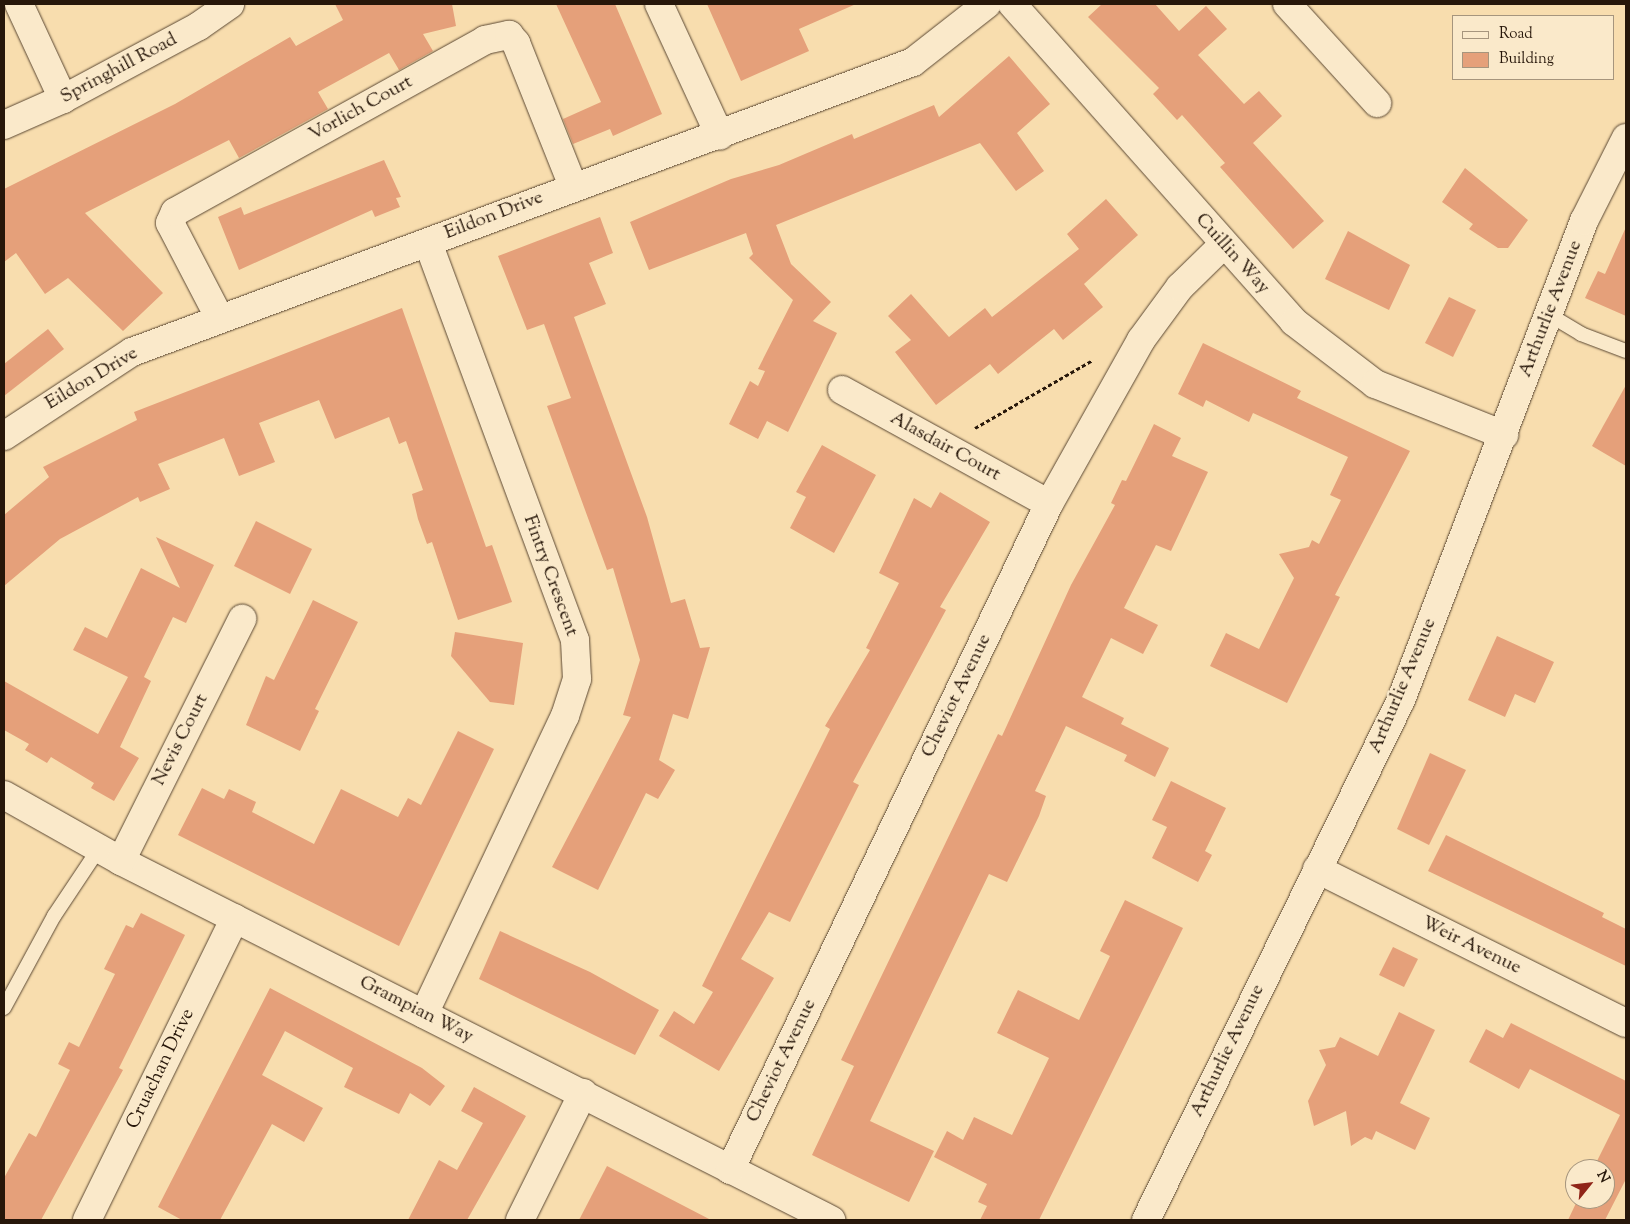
<!DOCTYPE html>
<style>
body{margin:0}
#map{position:relative;width:1630px;height:1224px;overflow:hidden;background:#f8ddae;font-family:"Sorts Mill Goudy",serif}
div>[style]{position:absolute}
.building>*{inset:0;background:#e5a07a}
.path>*{height:3px;margin-top:-1.5px;transform-origin:0;background:repeating-linear-gradient(90deg,#27170a 0 4px,transparent 0 6.5px)}
.roads{filter:drop-shadow(0 0 1px #5b4833) drop-shadow(0 0 1px #5b4833)}
.service>*{height:14px;margin:-7px;padding:0 7px;transform-origin:7px;border-radius:7px;background:#fae9ca}
.minor>*{height:28px;margin:-14px;padding:0 14px;transform-origin:14px;border-radius:14px;background:#fae9ca}
.tertiary>*{height:28px;margin:-14px;padding:0 14px;transform-origin:14px;border-radius:14px;background:#fae9ca}
span{translate:-50% -50%;white-space:nowrap;text-align:center;line-height:1.15;-webkit-text-stroke:5px #fae9ca;paint-order:stroke}
.street-label{font-size:19px;color:#27170a}
.frame{position:absolute;inset:0;border:5px solid #27170a;pointer-events:none}
.legend{position:absolute;left:1452px;top:15px;width:162px;height:65px;box-sizing:border-box;background:#fae9ca;border:1px solid #a6957d;margin:0;padding:6px 9px;list-style:none;font-size:15px;color:#27170a}
.legend li{display:flex;align-items:center;gap:10px;height:25px}
.legend b{width:25px;border:1px solid #a6957d}
.north{position:absolute;left:1565px;top:1159px;width:50px;height:50px;box-sizing:border-box;background:#fae9ca;border:1px solid #a6957d;border-radius:50%;rotate:61deg;font-size:14px;font-weight:700;line-height:20px;text-align:center;color:#27170a}
.north::after{content:'';display:block;margin:auto;width:18px;height:22px;background:#8f2418;clip-path:polygon(50% 0,100% 100%,50% 72%,0 100%)}
</style>
<div id="map">
<div class="building">
<i style="clip-path:polygon(335px 4px,452px 4px,456px 26px,423px 34px,433px 51px,399px 70px,389px 53px,318px 92px,328px 109px,239px 158px,229px 140px,85px 213px,163px 293px,123px 331px,68px 278px,45px 294px,16px 253px,4px 262px,4px 189px,175px 104px,290px 37px,296px 46px,343px 20px)"></i>
<i style="clip-path:polygon(556px 4px,615px 4px,662px 114px,613px 136px,610px 129px,573px 144px,563px 119px,601px 102px)"></i>
<i style="clip-path:polygon(707px 4px,856px 4px,799px 29px,809px 51px,741px 81px)"></i>
<i style="clip-path:polygon(1102px 4px,1155px 4px,1179px 31px,1206px 6px,1227px 29px,1198px 55px,1244px 104px,1259px 91px,1282px 116px,1253px 143px,1324px 221px,1293px 249px,1220px 167px,1225px 163px,1182px 115px,1177px 120px,1153px 94px,1159px 88px,1088px 17px)"></i>
<i style="clip-path:polygon(1009px 56px,1050px 104px,1017px 133px,1044px 171px,1016px 191px,980px 143px,776px 225px,791px 264px,831px 302px,813px 321px,837px 333px,788px 432px,767px 421px,758px 439px,729px 424px,750px 381px,758px 386px,765px 371px,758px 369px,793px 300px,749px 258px,753px 254px,746px 233px,649px 270px,630px 222px,731px 179px,779px 165px,852px 134px,854px 139px,934px 105px,939px 117px)"></i>
<i style="clip-path:polygon(384px 160px,401px 197px,396px 198px,400px 207px,375px 217px,372px 210px,239px 270px,218px 217px,241px 207px,244px 215px)"></i>
<i style="clip-path:polygon(1465px 168px,1528px 220px,1508px 248px,1498px 248px,1469px 229px,1473px 224px,1442px 202px)"></i>
<i style="clip-path:polygon(1106px 199px,1138px 235px,1084px 284px,1103px 307px,1063px 340px,1054px 329px,998px 374px,990px 364px,936px 405px,895px 352px,911px 340px,888px 316px,911px 294px,949px 337px,985px 308px,992px 317px,1079px 249px,1067px 234px)"></i>
<i style="clip-path:polygon(600px 217px,613px 253px,589px 263px,606px 304px,574px 317px,647px 517px,671px 603px,685px 599px,700px 648px,710px 647px,688px 719px,673px 714px,659px 760px,675px 770px,658px 799px,646px 793px,598px 890px,552px 867px,631px 717px,623px 715px,640px 660px,613px 568px,607px 570px,547px 406px,571px 398px,544px 324px,527px 330px,498px 256px)"></i>
<i style="clip-path:polygon(1626px 227px,1626px 316px,1585px 298px,1598px 271px,1605px 274px)"></i>
<i style="clip-path:polygon(1348px 231px,1410px 265px,1389px 310px,1325px 279px)"></i>
<i style="clip-path:polygon(1449px 297px,1476px 310px,1453px 357px,1425px 343px)"></i>
<i style="clip-path:polygon(402px 308px,486px 547px,492px 545px,512px 602px,458px 620px,432px 542px,427px 544px,418px 519px,412px 494px,423px 490px,406px 441px,399px 444px,389px 417px,335px 439px,319px 400px,259px 423px,275px 462px,239px 476px,224px 438px,158px 464px,170px 489px,140px 502px,138px 497px,60px 539px,4px 586px,4px 515px,49px 477px,43px 467px,137px 420px,134px 412px)"></i>
<i style="clip-path:polygon(48px 329px,64px 349px,4px 396px,4px 364px)"></i>
<i style="clip-path:polygon(1203px 343px,1301px 391px,1297px 398px,1410px 451px,1335px 595px,1340px 597px,1287px 703px,1210px 666px,1226px 633px,1259px 649px,1294px 578px,1279px 554px,1309px 547px,1312px 540px,1319px 544px,1341px 500px,1330px 495px,1348px 457px,1253px 413px,1249px 422px,1206px 400px,1203px 407px,1178px 394px)"></i>
<i style="clip-path:polygon(1626px 385px,1626px 466px,1592px 446px)"></i>
<i style="clip-path:polygon(1154px 424px,1181px 438px,1172px 456px,1208px 472px,1171px 551px,1156px 545px,1124px 608px,1158px 625px,1143px 654px,1111px 638px,1082px 697px,1124px 718px,1121px 724px,1169px 748px,1155px 777px,1124px 761px,1127px 755px,1066px 726px,1035px 791px,1046px 796px,1039px 816px,1007px 882px,989px 874px,870px 1121px,934px 1151px,909px 1202px,812px 1155px,854px 1066px,841px 1060px,998px 734px,1002px 736px,1071px 585px,1115px 505px,1111px 503px,1122px 480px,1126px 481px)"></i>
<i style="clip-path:polygon(822px 445px,876px 475px,834px 553px,790px 528px,806px 497px,796px 492px)"></i>
<i style="clip-path:polygon(940px 492px,990px 522px,940px 607px,946px 610px,853px 782px,859px 785px,790px 922px,769px 912px,741px 959px,774px 978px,719px 1071px,659px 1036px,674px 1011px,694px 1024px,713px 992px,702px 986px,830px 729px,825px 726px,870px 650px,866px 648px,899px 583px,879px 573px,914px 498px,931px 508px)"></i>
<i style="clip-path:polygon(256px 521px,312px 549px,290px 594px,234px 566px)"></i>
<i style="clip-path:polygon(156px 537px,214px 565px,186px 623px,173px 617px,144px 677px,151px 681px,120px 747px,139px 758px,114px 801px,91px 788px,94px 783px,51px 757px,47px 763px,25px 750px,29px 744px,4px 730px,4px 681px,98px 734px,128px 677px,73px 650px,85px 627px,107px 638px,141px 568px,180px 588px)"></i>
<i style="clip-path:polygon(313px 600px,358px 622px,315px 709px,319px 711px,300px 751px,246px 725px,266px 676px,274px 680px)"></i>
<i style="clip-path:polygon(455px 632px,523px 643px,514px 705px,490px 702px,451px 656px)"></i>
<i style="clip-path:polygon(1497px 636px,1554px 662px,1535px 703px,1515px 694px,1505px 717px,1468px 700px)"></i>
<i style="clip-path:polygon(458px 731px,494px 749px,399px 946px,178px 835px,202px 788px,224px 799px,229px 789px,256px 802px,252px 812px,314px 844px,341px 789px,398px 817px,408px 798px,421px 805px)"></i>
<i style="clip-path:polygon(1430px 753px,1466px 770px,1429px 845px,1397px 829px)"></i>
<i style="clip-path:polygon(1171px 781px,1226px 808px,1205px 851px,1212px 855px,1198px 882px,1152px 858px,1167px 827px,1152px 820px)"></i>
<i style="clip-path:polygon(1446px 835px,1604px 913px,1602px 917px,1626px 929px,1626px 966px,1428px 871px)"></i>
<i style="clip-path:polygon(1125px 900px,1183px 928px,1039px 1220px,980px 1220px,987px 1206px,978px 1202px,987px 1184px,934px 1157px,947px 1131px,963px 1140px,974px 1117px,1012px 1135px,1049px 1058px,997px 1033px,1012px 1002px,1018px 990px,1079px 1020px,1110px 956px,1100px 951px)"></i>
<i style="clip-path:polygon(141px 913px,185px 935px,119px 1068px,123px 1070px,41px 1220px,4px 1220px,4px 1178px,29px 1133px,36px 1137px,70px 1070px,58px 1064px,69px 1042px,79px 1047px,115px 974px,104px 969px,126px 925px,133px 928px)"></i>
<i style="clip-path:polygon(500px 931px,590px 972px,659px 1010px,635px 1055px,479px 979px)"></i>
<i style="clip-path:polygon(1393px 947px,1418px 959px,1404px 987px,1379px 975px)"></i>
<i style="clip-path:polygon(270px 988px,422px 1068px,445px 1086px,430px 1106px,410px 1093px,399px 1114px,344px 1087px,353px 1068px,285px 1031px,262px 1075px,323px 1108px,304px 1142px,272px 1124px,220px 1220px,182px 1220px,158px 1207px)"></i>
<i style="clip-path:polygon(1399px 1012px,1435px 1030px,1400px 1103px,1430px 1118px,1415px 1150px,1376px 1131px,1372px 1140px,1365px 1137px,1351px 1146px,1346px 1111px,1314px 1126px,1308px 1101px,1326px 1065px,1319px 1050px,1335px 1047px,1340px 1037px,1378px 1056px)"></i>
<i style="clip-path:polygon(1511px 1023px,1626px 1081px,1626px 1179px,1605px 1220px,1568px 1220px,1578px 1199px,1605px 1199px,1605px 1169px,1593px 1169px,1620px 1115px,1530px 1069px,1519px 1089px,1469px 1062px,1486px 1029px,1503px 1038px)"></i>
<i style="clip-path:polygon(474px 1087px,526px 1116px,467px 1220px,408px 1220px,439px 1160px,457px 1170px,483px 1123px,461px 1111px)"></i>
<i style="clip-path:polygon(607px 1166px,711px 1220px,579px 1220px)"></i>
</div>
<div class="path">
<i style="left:975px;top:428px;width:136px;rotate:-30deg"></i>
</div>
<div class="roads">
<div class="service">
<i style="left:1548px;top:314px;width:39px;rotate:31deg"></i>
<i style="left:1581px;top:334px;width:48px;rotate:20.7deg"></i>
<i style="left:4px;top:1008px;width:105px;rotate:-61.5deg"></i>
<i style="left:54px;top:916px;width:83px;rotate:-56.3deg"></i>
</div>
<div class="minor">
<i style="left:19px;top:4px;width:105px;rotate:65.1deg"></i>
<i style="left:659px;top:4px;width:145px;rotate:65.2deg"></i>
<i style="left:1012px;top:4px;width:425px;rotate:48.4deg"></i>
<i style="left:1294px;top:322px;width:102px;rotate:37.4deg"></i>
<i style="left:1375px;top:384px;width:139px;rotate:21.6deg"></i>
<i style="left:1287px;top:4px;width:134px;rotate:47.7deg"></i>
<i style="left:219px;top:317px;width:106px;rotate:-117.5deg"></i>
<i style="left:170px;top:223px;width:12px;rotate:-66deg"></i>
<i style="left:175px;top:212px;width:355px;rotate:-29deg"></i>
<i style="left:485px;top:40px;width:25px;rotate:-12deg"></i>
<i style="left:509px;top:35px;width:11px;rotate:49deg"></i>
<i style="left:516px;top:43px;width:154px;rotate:68.3deg"></i>
<i style="left:842px;top:390px;width:236px;rotate:28.8deg"></i>
<i style="left:4px;top:436px;width:153px;rotate:-33.3deg"></i>
<i style="left:132px;top:352px;width:833px;rotate:-20.37deg"></i>
<i style="left:913px;top:62px;width:94px;rotate:-38.1deg"></i>
<i style="left:4px;top:795px;width:134px;rotate:29.4deg"></i>
<i style="left:121px;top:861px;width:796px;rotate:26.82deg"></i>
<i style="left:121px;top:861px;width:271px;rotate:-63.4deg"></i>
<i style="left:1317px;top:869px;width:345px;rotate:26.5deg"></i>
<i style="left:424px;top:1014px;width:330px;rotate:-64.7deg"></i>
<i style="left:565px;top:716px;width:39px;rotate:-72deg"></i>
<i style="left:577px;top:679px;width:39px;rotate:-93deg"></i>
<i style="left:575px;top:640px;width:424px;rotate:-110.3deg"></i>
<i style="left:730px;top:1170px;width:738px;rotate:-64.41deg"></i>
<i style="left:1049px;top:504px;width:188px;rotate:-60.7deg"></i>
<i style="left:1141px;top:340px;width:66px;rotate:-53.7deg"></i>
<i style="left:1180px;top:287px;width:60px;rotate:-44.3deg"></i>
<i style="left:87px;top:1220px;width:336px;rotate:-63.9deg"></i>
<i style="left:520px;top:1220px;width:142px;rotate:-63.6deg"></i>
</div>
<div class="tertiary">
<i style="left:4px;top:125px;width:64px;rotate:-23.8deg"></i>
<i style="left:63px;top:99px;width:154px;rotate:-28.2deg"></i>
<i style="left:199px;top:26px;width:38px;rotate:-35deg"></i>
<i style="left:1146px;top:1220px;width:579px;rotate:-63.88deg"></i>
<i style="left:1401px;top:700px;width:513px;rotate:-69.09deg"></i>
<i style="left:1584px;top:221px;width:93px;rotate:-63.2deg"></i>
</div>
</div>
<div class="street-label">
<span style="left:119px;top:69px;rotate:-28deg">Springhill Road</span>
<span style="left:361px;top:109px;rotate:-29deg">Vorlich Court</span>
<span style="left:494px;top:216px;rotate:-21deg">Eildon Drive</span>
<span style="left:1232px;top:254px;rotate:48deg">Cuillin Way</span>
<span style="left:1551px;top:309px;rotate:-69deg">Arthurlie Avenue</span>
<span style="left:92px;top:379px;rotate:-31deg">Eildon Drive</span>
<span style="left:945px;top:447px;rotate:29deg">Alasdair Court</span>
<span style="left:550px;top:576px;rotate:70deg">Fintry Crescent</span>
<span style="left:1403px;top:686px;rotate:-67deg">Arthurlie Avenue</span>
<span style="left:957px;top:696px;rotate:-64deg">Cheviot Avenue</span>
<span style="left:181px;top:740px;rotate:-63deg">Nevis Court</span>
<span style="left:1471px;top:946px;rotate:26deg">Weir Avenue</span>
<span style="left:416px;top:1010px;rotate:27deg">Grampian Way</span>
<span style="left:1228px;top:1051px;rotate:-64deg">Arthurlie Avenue</span>
<span style="left:782px;top:1061px;rotate:-64deg">Cheviot Avenue</span>
<span style="left:161px;top:1069px;rotate:-64deg">Cruachan Drive</span>
</div>
<div class="frame"></div>
<ul class="legend">
<li><b style="height:6px;background:#fae9ca"></b>Road</li>
<li><b style="height:14px;background:#e5a07a"></b>Building</li>
</ul>
<div class="north">N</div>
</div>
